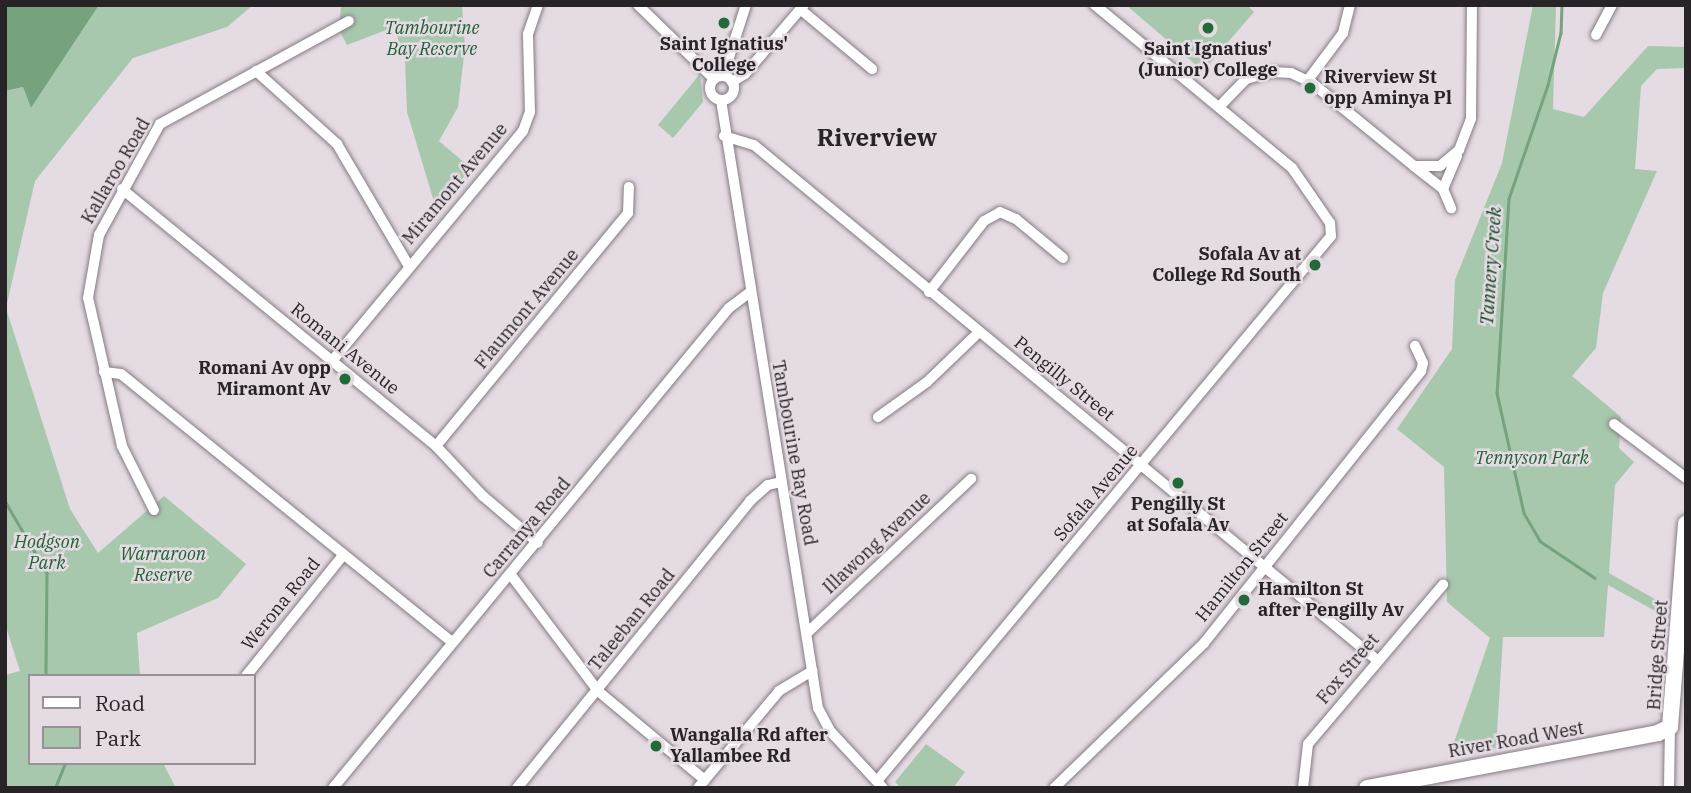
<!DOCTYPE html>
<style>
body{margin:0}
#map{position:relative;width:1691px;height:793px;overflow:hidden;background:#e5dbe3;font-family:"IBM Plex Serif",serif}
div>[style]{position:absolute}
.green>*{inset:0;background:#a7c8ad}
.water>*{inset:0;background:#76a27e}
.stream>*{height:2.5px;margin:-1.25px;padding:0 1.25px;transform-origin:1.25px;border-radius:1.25px;background:#76a27e}
.roads{filter:drop-shadow(0 0 2px #857b83) drop-shadow(0 0 2px #857b83)}
.minor>*{height:10px;margin:-5px;padding:0 5px;transform-origin:5px;border-radius:5px;background:#fff}
.minor>.ring{margin:-5px;padding:0;box-sizing:content-box;background:none;border:10px solid #fff;border-radius:50%}
.secondary>*{height:16px;margin:-8px;padding:0 8px;transform-origin:8px;border-radius:8px;background:#fff}
.dots>*{width:19px;height:19px;translate:-50% -50%;box-sizing:border-box;border:4px solid #e5dbe3;border-radius:50%}
span{translate:-50% -50%;white-space:nowrap;text-align:center;line-height:1.15;-webkit-text-stroke:5px #e5dbe3;paint-order:stroke}
.park-label{font-size:18px;color:#1f6233;font-style:italic}
.poi-label{font-size:18px;color:#272326;font-weight:700}
.left{translate:0 -50%;text-align:left}
.right{translate:-100% -50%;text-align:right}
.street-label{font-size:18px;color:#272326}
.water-label{font-size:19px;color:#0e421e;font-style:italic}
.district-label{font-size:24px;color:#272326;font-weight:700}
.frame{position:absolute;inset:0;border:7px solid #272326;pointer-events:none}
.legend{position:absolute;left:28px;top:674px;width:228px;height:91px;box-sizing:border-box;background:#e5dbe3;border:2px solid #999197;margin:0;padding:9px 12px;list-style:none;font-size:21px;color:#272326}
.legend li{display:flex;align-items:center;gap:14px;height:35px}
.legend b{width:35px;border:2px solid #999197}
</style>
<div id="map">
<div class="green">
<i style="clip-path:polygon(99px 5px,253px 5px,227px 27px,133px 58px,35px 181px,6px 308px,70px 509px,98px 553px,164px 496px,246px 564px,218px 598px,137px 633px,140px 676px,30px 676px,30px 763px,163px 763px,176px 788px,5px 788px,5px 675px,20px 671px,5px 624px,5px 91px,23px 87px,31px 108px)"></i>
<i style="clip-path:polygon(341px 5px,462px 5px,465px 47px,458px 107px,439px 141px,473px 170px,438px 215px,407px 112px,405px 60px,394px 27px,347px 45px,339px 30px)"></i>
<i style="clip-path:polygon(1126px 5px,1247px 5px,1254px 12px,1203px 71px)"></i>
<i style="clip-path:polygon(1533px 5px,1556px 5px,1553px 109px,1584px 117px,1648px 46px,1686px 47px,1686px 68px,1657px 69px,1641px 86px,1635px 169px,1657px 171px,1603px 293px,1596px 348px,1572px 376px,1621px 417px,1619px 448px,1634px 462px,1615px 485px,1609px 573px,1667px 606px,1666px 617px,1608px 585px,1604px 637px,1503px 637px,1496px 748px,1449px 757px,1490px 638px,1447px 602px,1444px 467px,1397px 429px,1452px 349px,1455px 280px,1502px 163px)"></i>
<i style="clip-path:polygon(700px 74px,703px 102px,673px 138px,658px 125px)"></i>
<i style="clip-path:polygon(926px 744px,965px 772px,953px 788px,901px 788px,895px 782px)"></i>
</div>
<div class="water">
<i style="clip-path:polygon(5px 5px,99px 5px,31px 108px,23px 87px,5px 91px)"></i>
</div>
<div class="stream">
<i style="left:1562px;top:5px;width:28px;rotate:92deg"></i>
<i style="left:1561px;top:33px;width:54px;rotate:104deg"></i>
<i style="left:1548px;top:85px;width:120px;rotate:108.9deg"></i>
<i style="left:1509px;top:199px;width:194px;rotate:93.5deg"></i>
<i style="left:1497px;top:393px;width:123px;rotate:77.3deg"></i>
<i style="left:1524px;top:513px;width:32px;rotate:60deg"></i>
<i style="left:1540px;top:541px;width:66px;rotate:33.9deg"></i>
<i style="left:5px;top:501px;width:83px;rotate:59.7deg"></i>
<i style="left:47px;top:573px;width:103px;rotate:90.6deg"></i>
<i style="left:55px;top:788px;width:27px;rotate:-68deg"></i>
</div>
<div class="roads">
<div class="minor">
<i style="left:638px;top:5px;width:106px;rotate:44.2deg"></i>
<i style="left:800px;top:9px;width:94px;rotate:39.8deg"></i>
<i style="left:1596px;top:35px;width:34px;rotate:-62deg"></i>
<i style="left:256px;top:71px;width:109px;rotate:42deg"></i>
<i style="left:337px;top:144px;width:142px;rotate:59.5deg"></i>
<i class="ring" style="left:710px;top:76px;width:14px;height:14px"></i>
<i style="left:723px;top:76px;width:75px;rotate:-72.1deg"></i>
<i style="left:1308px;top:80px;width:59px;rotate:-53.3deg"></i>
<i style="left:1343px;top:33px;width:29px;rotate:-76deg"></i>
<i style="left:732px;top:82px;width:15px;rotate:-32deg"></i>
<i style="left:745px;top:74px;width:91px;rotate:-49.5deg"></i>
<i style="left:721px;top:100px;width:616px;rotate:80.94deg"></i>
<i style="left:818px;top:708px;width:27px;rotate:62deg"></i>
<i style="left:831px;top:732px;width:76px;rotate:47.1deg"></i>
<i style="left:1219px;top:107px;width:39px;rotate:-46deg"></i>
<i style="left:1246px;top:79px;width:28px;rotate:-15deg"></i>
<i style="left:1273px;top:72px;width:18px;rotate:3deg"></i>
<i style="left:1291px;top:73px;width:23px;rotate:25deg"></i>
<i style="left:1312px;top:83px;width:132px;rotate:39.1deg"></i>
<i style="left:1414px;top:166px;width:26px"></i>
<i style="left:1440px;top:166px;width:25px;rotate:-40deg"></i>
<i style="left:1459px;top:150px;width:34px;rotate:-69deg"></i>
<i style="left:1471px;top:118px;width:113px;rotate:-89.5deg"></i>
<i style="left:724px;top:136px;width:31px;rotate:17deg"></i>
<i style="left:754px;top:145px;width:808px;rotate:39.58deg"></i>
<i style="left:1415px;top:167px;width:36px;rotate:38deg"></i>
<i style="left:1443px;top:189px;width:36px;rotate:-67deg"></i>
<i style="left:122px;top:189px;width:406px;rotate:39.3deg"></i>
<i style="left:436px;top:446px;width:69px;rotate:46.8deg"></i>
<i style="left:483px;top:496px;width:72px;rotate:40.5deg"></i>
<i style="left:1443px;top:189px;width:21px;rotate:67deg"></i>
<i style="left:929px;top:292px;width:90px;rotate:-52.2deg"></i>
<i style="left:984px;top:221px;width:18px;rotate:-29deg"></i>
<i style="left:1000px;top:212px;width:17px;rotate:24deg"></i>
<i style="left:1016px;top:219px;width:61px;rotate:39.7deg"></i>
<i style="left:332px;top:361px;width:299px;rotate:-50.3deg"></i>
<i style="left:523px;top:131px;width:20px;rotate:-70deg"></i>
<i style="left:530px;top:112px;width:78px;rotate:-91.5deg"></i>
<i style="left:528px;top:34px;width:31px;rotate:-71deg"></i>
<i style="left:104px;top:372px;width:17px;rotate:7deg"></i>
<i style="left:121px;top:374px;width:426px;rotate:39deg"></i>
<i style="left:878px;top:417px;width:60px;rotate:-35.5deg"></i>
<i style="left:927px;top:382px;width:72px;rotate:-43.9deg"></i>
<i style="left:1614px;top:424px;width:90px;rotate:36.9deg"></i>
<i style="left:436px;top:446px;width:302px;rotate:-50.5deg"></i>
<i style="left:628px;top:213px;width:26px;rotate:-88deg"></i>
<i style="left:154px;top:510px;width:72px;rotate:-116.6deg"></i>
<i style="left:122px;top:446px;width:152px;rotate:-102.9deg"></i>
<i style="left:88px;top:298px;width:64px;rotate:-80.1deg"></i>
<i style="left:99px;top:235px;width:127px;rotate:-61.2deg"></i>
<i style="left:160px;top:124px;width:215px;rotate:-28.6deg"></i>
<i style="left:511px;top:575px;width:145px;rotate:53.1deg"></i>
<i style="left:598px;top:691px;width:139px;rotate:39.8deg"></i>
<i style="left:808px;top:632px;width:224px;rotate:-43.2deg"></i>
<i style="left:246px;top:676px;width:156px;rotate:-51.2deg"></i>
<i style="left:877px;top:781px;width:709px;rotate:-50.2deg"></i>
<i style="left:1331px;top:236px;width:13px;rotate:-94deg"></i>
<i style="left:1330px;top:223px;width:67px;rotate:-124.6deg"></i>
<i style="left:1292px;top:168px;width:256px;rotate:-140.4deg"></i>
<i style="left:333px;top:788px;width:622px;rotate:-50.48deg"></i>
<i style="left:729px;top:308px;width:25px;rotate:-37deg"></i>
<i style="left:517px;top:788px;width:370px;rotate:-50.9deg"></i>
<i style="left:750px;top:501px;width:24px;rotate:-42deg"></i>
<i style="left:768px;top:485px;width:13px;rotate:-13deg"></i>
<i style="left:698px;top:788px;width:126px;rotate:-50.1deg"></i>
<i style="left:779px;top:691px;width:39px;rotate:-31deg"></i>
<i style="left:1054px;top:788px;width:209px;rotate:-44deg"></i>
<i style="left:1204px;top:643px;width:348px;rotate:-51.4deg"></i>
<i style="left:1421px;top:371px;width:8px;rotate:-76deg"></i>
<i style="left:1423px;top:363px;width:19px;rotate:-115deg"></i>
<i style="left:1303px;top:788px;width:44px;rotate:-83.5deg"></i>
<i style="left:1308px;top:744px;width:209px;rotate:-49.7deg"></i>
<i style="left:1669px;top:788px;width:61px;rotate:-89.1deg"></i>
</div>
<div class="secondary">
<i style="left:1367px;top:788px;width:296px;rotate:-10.7deg"></i>
<i style="left:1658px;top:733px;width:13px;rotate:-27deg"></i>
<i style="left:1670px;top:727px;width:204px;rotate:-85.5deg"></i>
</div>
</div>
<div class="dots">
<i style="left:724px;top:23px;background:#226a37"></i>
<i style="left:1208px;top:28px;background:#226a37"></i>
<i style="left:1310px;top:88px;background:#226a37"></i>
<i style="left:1315px;top:265px;background:#226a37"></i>
<i style="left:345px;top:379px;background:#226a37"></i>
<i style="left:1178px;top:483px;background:#226a37"></i>
<i style="left:1244px;top:600px;background:#226a37"></i>
<i style="left:656px;top:746px;background:#226a37"></i>
</div>
<div class="park-label">
<span style="left:432px;top:39px">Tambourine<br>Bay Reserve</span>
<span style="left:1532px;top:458px">Tennyson Park</span>
<span style="left:47px;top:553px">Hodgson<br>Park</span>
<span style="left:163px;top:565px">Warraroon<br>Reserve</span>
</div>
<div class="poi-label">
<span style="left:724px;top:55px">Saint Ignatius'<br>College</span>
<span style="left:1208px;top:60px">Saint Ignatius'<br>(Junior) College</span>
<span class="left" style="left:1324px;top:88px">Riverview St<br>opp Aminya Pl</span>
<span class="right" style="left:1301px;top:265px">Sofala Av at<br>College Rd South</span>
<span class="right" style="left:331px;top:379px">Romani Av opp<br>Miramont Av</span>
<span style="left:1178px;top:515px">Pengilly St<br>at Sofala Av</span>
<span class="left" style="left:1258px;top:600px">Hamilton St<br>after Pengilly Av</span>
<span class="left" style="left:670px;top:746px">Wangalla Rd after<br>Yallambee Rd</span>
</div>
<div class="street-label">
<span style="left:116px;top:171px;rotate:-60deg">Kallaroo Road</span>
<span style="left:455px;top:184px;rotate:-50deg">Miramont Avenue</span>
<span style="left:527px;top:309px;rotate:-50deg">Flaumont Avenue</span>
<span style="left:345px;top:349px;rotate:39deg">Romani Avenue</span>
<span style="left:1064px;top:379px;rotate:39deg">Pengilly Street</span>
<span style="left:794px;top:453px;rotate:80deg">Tambourine Bay Road</span>
<span style="left:1096px;top:493px;rotate:-50deg">Sofala Avenue</span>
<span style="left:527px;top:528px;rotate:-50deg">Carranya Road</span>
<span style="left:877px;top:543px;rotate:-43deg">Illawong Avenue</span>
<span style="left:1242px;top:567px;rotate:-51deg">Hamilton Street</span>
<span style="left:281px;top:604px;rotate:-51deg">Werona Road</span>
<span style="left:632px;top:620px;rotate:-51deg">Taleeban Road</span>
<span style="left:1658px;top:655px;rotate:-86deg">Bridge Street</span>
<span style="left:1348px;top:669px;rotate:-50deg">Fox Street</span>
<span style="left:1516px;top:740px;rotate:-10deg">River Road West</span>
</div>
<div class="water-label">
<span style="left:1491px;top:266px;rotate:-86deg">Tannery Creek</span>
</div>
<div class="district-label">
<span style="left:877px;top:138px">Riverview</span>
</div>
<div class="frame"></div>
<ul class="legend">
<li><b style="height:9px;background:#fff"></b>Road</li>
<li><b style="height:19px;background:#a7c8ad"></b>Park</li>
</ul>
</div>
